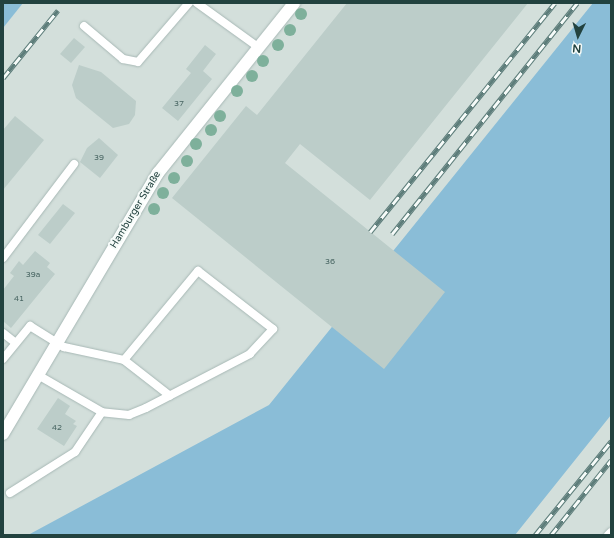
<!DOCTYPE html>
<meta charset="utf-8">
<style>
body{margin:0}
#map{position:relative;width:614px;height:538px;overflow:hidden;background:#e5efec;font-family:"Varela Round",sans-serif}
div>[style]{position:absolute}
.built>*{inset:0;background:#d3dfdb}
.water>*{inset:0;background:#8abdd7}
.building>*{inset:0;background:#bccdc9}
.roads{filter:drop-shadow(0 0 1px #a7b8b5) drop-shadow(0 0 1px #a7b8b5)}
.lane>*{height:8px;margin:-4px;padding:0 4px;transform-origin:4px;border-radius:4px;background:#fff}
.street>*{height:12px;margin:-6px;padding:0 6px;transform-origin:6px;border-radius:6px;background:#fff}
.rail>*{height:4.5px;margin-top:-2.25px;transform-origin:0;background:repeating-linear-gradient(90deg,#f6fbf9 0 9px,#5d7d7a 0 18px);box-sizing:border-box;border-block:1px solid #5d7d7a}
.trees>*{width:12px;height:12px;margin:-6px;border-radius:50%;background:#7eb09b}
span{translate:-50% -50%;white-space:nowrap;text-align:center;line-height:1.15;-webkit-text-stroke:4px #f6fbf9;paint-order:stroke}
.number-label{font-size:8px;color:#486562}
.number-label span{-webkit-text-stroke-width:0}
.street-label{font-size:10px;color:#22423f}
.frame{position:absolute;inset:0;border:4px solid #22423f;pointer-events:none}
.north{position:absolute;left:558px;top:16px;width:40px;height:40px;-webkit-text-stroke:3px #f6fbf9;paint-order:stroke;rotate:185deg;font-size:11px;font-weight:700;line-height:16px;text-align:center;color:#22423f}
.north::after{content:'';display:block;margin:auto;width:14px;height:18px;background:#22423f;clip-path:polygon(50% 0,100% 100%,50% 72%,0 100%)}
</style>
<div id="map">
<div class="built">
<i style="clip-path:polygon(3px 3px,611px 3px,611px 535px,3px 535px)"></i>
</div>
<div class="water">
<i style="clip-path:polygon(3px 3px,23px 3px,3px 28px)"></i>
<i style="clip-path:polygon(593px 3px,611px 3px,611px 415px,515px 535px,28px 535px,269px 405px)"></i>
</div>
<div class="building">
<i style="clip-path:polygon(347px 3px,528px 3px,370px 200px,300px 144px,285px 163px,445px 292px,384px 369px,172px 198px,246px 106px,257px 115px)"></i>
<i style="clip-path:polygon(74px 38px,85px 47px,71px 63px,60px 54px)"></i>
<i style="clip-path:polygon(205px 45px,216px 54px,203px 71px,212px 79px,178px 121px,162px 108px,191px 73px,186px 69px)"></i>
<i style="clip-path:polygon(79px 65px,101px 72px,136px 101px,135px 115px,129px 124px,113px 128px,76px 98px,72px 85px)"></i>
<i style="clip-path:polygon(15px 116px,44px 140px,3px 190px,3px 130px)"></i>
<i style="clip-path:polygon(99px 138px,118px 155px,100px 178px,80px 162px,87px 148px)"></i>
<i style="clip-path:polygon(63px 204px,75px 213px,50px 244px,38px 235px)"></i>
<i style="clip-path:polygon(35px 251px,50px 263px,47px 267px,55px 274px,11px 328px,3px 321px,3px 290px,14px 276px,10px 273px,19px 261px,23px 265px)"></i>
<i style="clip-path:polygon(58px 398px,70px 406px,65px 414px,76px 421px,73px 424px,77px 426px,64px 446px,37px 429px)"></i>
</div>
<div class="roads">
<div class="lane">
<i style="left:197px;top:3px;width:75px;rotate:35.8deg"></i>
<i style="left:84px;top:26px;width:51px;rotate:40.2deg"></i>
<i style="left:123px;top:59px;width:15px;rotate:11deg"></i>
<i style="left:138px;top:62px;width:78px;rotate:-49.2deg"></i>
<i style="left:3px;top:258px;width:118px;rotate:-52.9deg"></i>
<i style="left:3px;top:333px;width:16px;rotate:38deg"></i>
<i style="left:3px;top:359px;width:43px;rotate:-50.7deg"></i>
<i style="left:30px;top:326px;width:40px;rotate:32deg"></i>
<i style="left:64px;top:347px;width:61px;rotate:12.2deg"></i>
<i style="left:124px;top:360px;width:116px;rotate:-50.3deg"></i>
<i style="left:198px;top:271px;width:95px;rotate:37.7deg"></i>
<i style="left:273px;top:329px;width:34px;rotate:133deg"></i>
<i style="left:250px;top:354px;width:117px;rotate:152.6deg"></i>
<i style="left:146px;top:408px;width:18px;rotate:158deg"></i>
<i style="left:129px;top:415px;width:27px;rotate:-174deg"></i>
<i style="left:124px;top:360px;width:58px;rotate:38deg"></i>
<i style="left:10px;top:493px;width:77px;rotate:-32.2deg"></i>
<i style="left:75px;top:452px;width:48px;rotate:-56deg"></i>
<i style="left:102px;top:412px;width:74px;rotate:-150deg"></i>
<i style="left:608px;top:535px;width:4px;rotate:-45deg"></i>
</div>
<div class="street">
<i style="left:3px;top:434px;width:304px;rotate:-59.3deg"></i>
<i style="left:158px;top:173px;width:218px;rotate:-51.3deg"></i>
</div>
</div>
<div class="rail">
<i style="left:3px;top:78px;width:87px;rotate:-51deg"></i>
<i style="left:370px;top:232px;width:294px;rotate:-51.1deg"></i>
<i style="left:392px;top:234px;width:296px;rotate:-51.3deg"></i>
<i style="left:535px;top:535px;width:121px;rotate:-51deg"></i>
<i style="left:551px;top:535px;width:96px;rotate:-51.3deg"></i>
</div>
<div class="trees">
<i style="left:301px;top:14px"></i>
<i style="left:290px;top:30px"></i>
<i style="left:278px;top:45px"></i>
<i style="left:263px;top:61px"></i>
<i style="left:252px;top:76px"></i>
<i style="left:237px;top:91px"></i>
<i style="left:220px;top:116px"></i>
<i style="left:211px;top:130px"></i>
<i style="left:196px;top:144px"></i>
<i style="left:187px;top:161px"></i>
<i style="left:174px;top:178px"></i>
<i style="left:163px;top:193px"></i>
<i style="left:154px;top:209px"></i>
</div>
<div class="number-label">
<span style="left:179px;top:104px">37</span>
<span style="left:99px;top:158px">39</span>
<span style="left:330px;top:262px">36</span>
<span style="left:33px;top:275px">39a</span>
<span style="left:19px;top:299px">41</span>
<span style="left:57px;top:428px">42</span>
</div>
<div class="street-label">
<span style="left:136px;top:210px;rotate:-59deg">Hamburger Straße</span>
</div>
<div class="frame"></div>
<div class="north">N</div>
</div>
